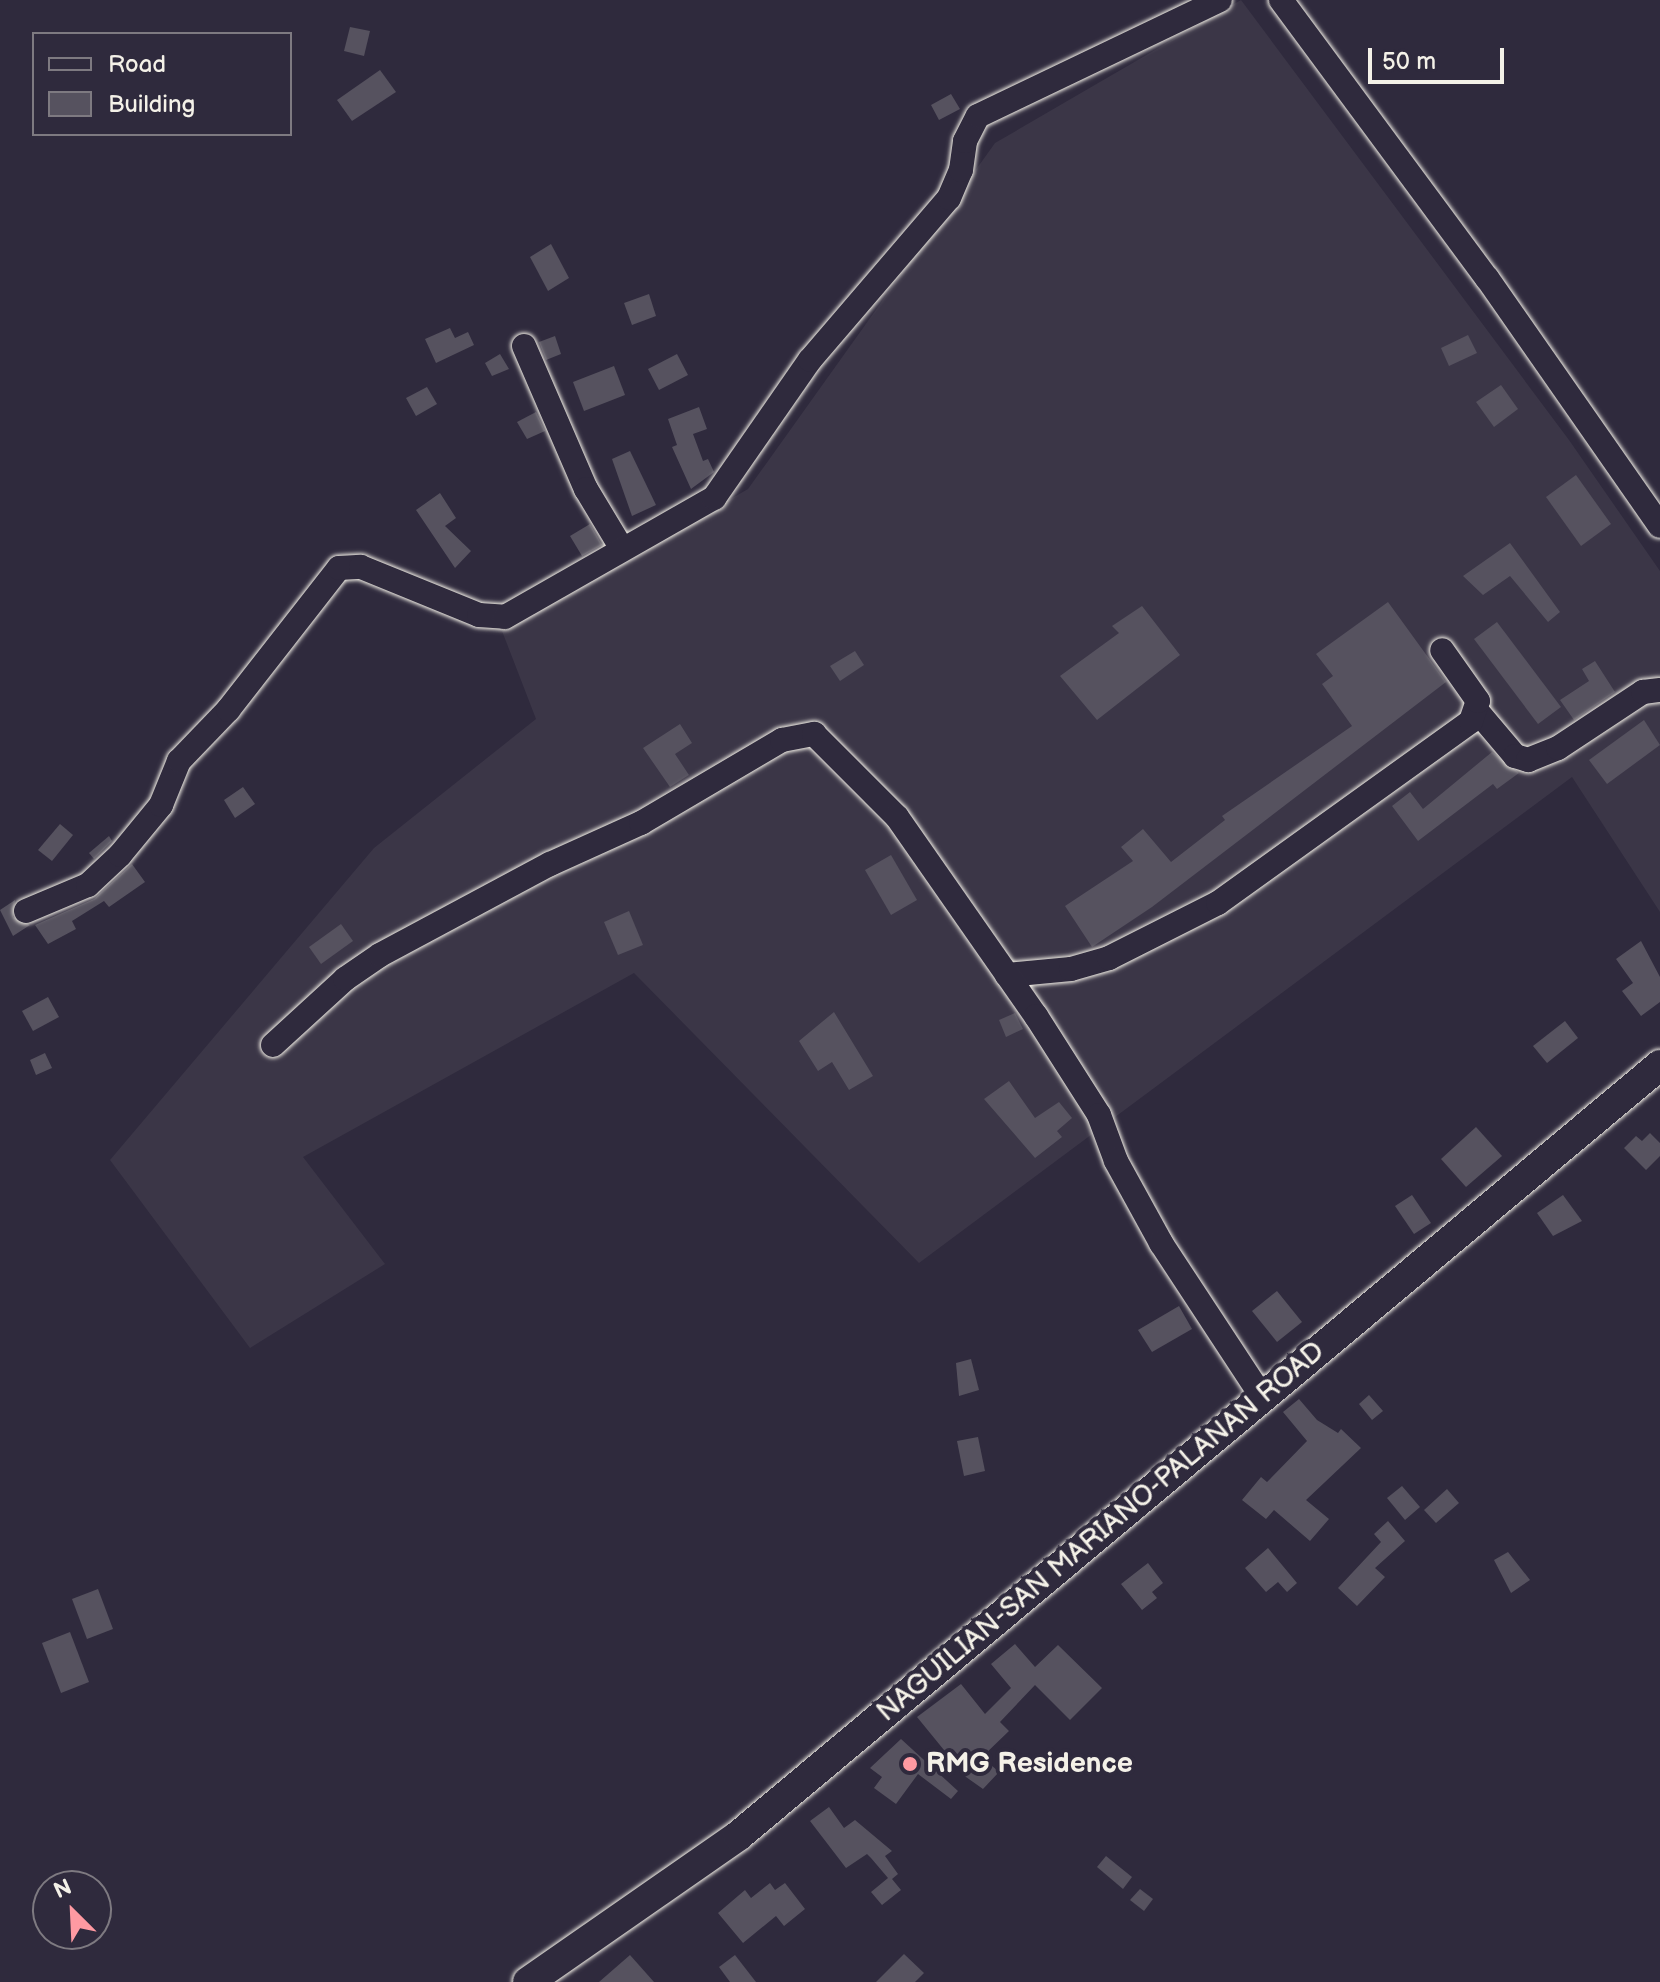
<!DOCTYPE html>
<style>
body{margin:0}
#map{position:relative;width:1660px;height:1982px;overflow:hidden;background:#2f2a3d;font-family:"Balsamiq Sans",sans-serif}
div>[style]{position:absolute}
.built>*{inset:0;background:#3b3647}
.building>*{inset:0;background:#56525f}
.roads{filter:drop-shadow(0 0 2px #f4f1e8) drop-shadow(0 0 2px #f4f1e8)}
.minor>*{height:24px;margin:-12px;padding:0 12px;transform-origin:12px;border-radius:12px;background:#2f2a3d}
.major>*{height:30px;margin:-15px;padding:0 15px;transform-origin:15px;border-radius:15px;background:#2f2a3d}
.dots>*{width:22px;height:22px;translate:-50% -50%;box-sizing:border-box;border:4px solid #2f2a3d;border-radius:50%}
span{translate:-50% -50%;white-space:nowrap;text-align:center;line-height:1.15;-webkit-text-stroke:8px #2f2a3d;paint-order:stroke}
.street-label{font-size:28px;color:#f4f1e8}
.poi-label{font-size:28px;color:#f4f1e8;font-weight:700}
.left{translate:0 -50%;text-align:left}
.legend{position:absolute;left:32px;top:32px;width:260px;height:104px;box-sizing:border-box;background:#2f2a3d;border:2px solid #7e7a81;margin:0;padding:10px 14px;list-style:none;font-size:24px;color:#f4f1e8}
.legend li{display:flex;align-items:center;gap:16px;height:40px}
.legend b{width:40px;border:2px solid #7e7a81}
.north{position:absolute;left:32px;top:1870px;width:80px;height:80px;box-sizing:border-box;background:#2f2a3d;border:2px solid #7e7a81;border-radius:50%;rotate:336deg;font-size:22px;font-weight:700;line-height:32px;text-align:center;color:#f4f1e8}
.north::after{content:'';display:block;margin:auto;width:28px;height:36px;background:#ff9aa2;clip-path:polygon(50% 0,100% 100%,50% 72%,0 100%)}
.scale{position:absolute;left:1368px;top:48px;width:136px;height:36px;box-sizing:border-box;border:4px solid #f4f1e8;border-top:0;padding-left:10px;font-size:24px;line-height:28px;white-space:nowrap;color:#f4f1e8;-webkit-text-stroke:6px #2f2a3d;paint-order:stroke}
</style>
<div id="map">
<div class="built">
<i style="clip-path:polygon(1241px 0,1569px 440px,1660px 571px,1660px 912px,1572px 777px,919px 1263px,634px 973px,303px 1157px,385px 1264px,250px 1348px,110px 1160px,374px 848px,536px 719px,502px 631px,748px 489px,995px 143px)"></i>
</div>
<div class="building">
<i style="clip-path:polygon(350px 27px,370px 31px,364px 56px,344px 51px)"></i>
<i style="clip-path:polygon(380px 70px,396px 92px,352px 121px,337px 100px)"></i>
<i style="clip-path:polygon(951px 94px,960px 109px,939px 120px,931px 105px)"></i>
<i style="clip-path:polygon(551px 244px,569px 278px,548px 291px,530px 257px)"></i>
<i style="clip-path:polygon(649px 294px,656px 316px,632px 325px,624px 303px)"></i>
<i style="clip-path:polygon(450px 328px,455px 338px,468px 332px,474px 345px,436px 363px,425px 339px)"></i>
<i style="clip-path:polygon(1468px 335px,1477px 353px,1449px 366px,1441px 348px)"></i>
<i style="clip-path:polygon(555px 336px,561px 354px,546px 360px,539px 342px)"></i>
<i style="clip-path:polygon(500px 354px,509px 369px,492px 376px,485px 363px)"></i>
<i style="clip-path:polygon(677px 354px,688px 375px,659px 390px,648px 369px)"></i>
<i style="clip-path:polygon(614px 366px,625px 395px,584px 411px,573px 382px)"></i>
<i style="clip-path:polygon(1501px 385px,1518px 409px,1494px 427px,1476px 402px)"></i>
<i style="clip-path:polygon(427px 387px,437px 404px,416px 416px,406px 398px)"></i>
<i style="clip-path:polygon(699px 407px,707px 429px,693px 434px,703px 461px,708px 459px,714px 472px,691px 489px,672px 447px,677px 445px,668px 419px)"></i>
<i style="clip-path:polygon(536px 412px,545px 431px,527px 439px,517px 422px)"></i>
<i style="clip-path:polygon(630px 451px,656px 505px,632px 516px,612px 459px)"></i>
<i style="clip-path:polygon(1576px 475px,1611px 524px,1581px 546px,1546px 497px)"></i>
<i style="clip-path:polygon(440px 493px,456px 518px,445px 526px,471px 551px,455px 568px,416px 510px)"></i>
<i style="clip-path:polygon(590px 524px,602px 545px,582px 556px,570px 536px)"></i>
<i style="clip-path:polygon(1510px 543px,1560px 612px,1548px 622px,1510px 576px,1483px 595px,1463px 576px)"></i>
<i style="clip-path:polygon(1388px 602px,1446px 682px,1152px 907px,1092px 947px,1065px 906px,1133px 861px,1121px 847px,1143px 829px,1171px 862px,1225px 820px,1222px 816px,1352px 726px,1322px 684px,1333px 676px,1316px 654px)"></i>
<i style="clip-path:polygon(1142px 606px,1180px 655px,1097px 720px,1060px 676px,1119px 633px,1112px 626px)"></i>
<i style="clip-path:polygon(1497px 622px,1561px 707px,1538px 724px,1474px 639px)"></i>
<i style="clip-path:polygon(855px 651px,864px 665px,840px 681px,830px 666px)"></i>
<i style="clip-path:polygon(1595px 661px,1615px 692px,1574px 720px,1560px 700px,1589px 681px,1582px 669px)"></i>
<i style="clip-path:polygon(1644px 720px,1660px 745px,1607px 784px,1589px 760px)"></i>
<i style="clip-path:polygon(680px 724px,692px 743px,675px 754px,689px 775px,670px 787px,643px 748px)"></i>
<i style="clip-path:polygon(1492px 752px,1519px 773px,1497px 789px,1493px 784px,1418px 841px,1392px 806px,1410px 792px,1423px 809px)"></i>
<i style="clip-path:polygon(243px 787px,255px 804px,235px 818px,224px 800px)"></i>
<i style="clip-path:polygon(60px 824px,73px 835px,52px 861px,38px 850px)"></i>
<i style="clip-path:polygon(109px 836px,112px 841px,94px 859px,89px 853px)"></i>
<i style="clip-path:polygon(891px 855px,917px 900px,891px 915px,865px 870px)"></i>
<i style="clip-path:polygon(132px 864px,145px 882px,109px 907px,104px 901px,72px 921px,76px 929px,48px 944px,35px 925px,94px 899px)"></i>
<i style="clip-path:polygon(15px 900px,13px 917px,30px 925px,13px 936px,0 910px)"></i>
<i style="clip-path:polygon(629px 911px,643px 945px,618px 955px,604px 922px)"></i>
<i style="clip-path:polygon(341px 924px,353px 941px,321px 964px,309px 947px)"></i>
<i style="clip-path:polygon(1641px 941px,1660px 977px,1660px 1002px,1641px 1016px,1622px 991px,1633px 983px,1616px 959px)"></i>
<i style="clip-path:polygon(48px 997px,59px 1017px,33px 1031px,22px 1011px)"></i>
<i style="clip-path:polygon(834px 1012px,873px 1076px,849px 1090px,832px 1062px,818px 1071px,799px 1041px)"></i>
<i style="clip-path:polygon(1015px 1013px,1023px 1029px,1006px 1037px,999px 1020px)"></i>
<i style="clip-path:polygon(1565px 1021px,1578px 1038px,1547px 1063px,1533px 1046px)"></i>
<i style="clip-path:polygon(45px 1053px,52px 1068px,36px 1075px,30px 1060px)"></i>
<i style="clip-path:polygon(1009px 1081px,1035px 1118px,1059px 1102px,1072px 1118px,1057px 1131px,1062px 1137px,1035px 1158px,984px 1099px)"></i>
<i style="clip-path:polygon(1476px 1127px,1502px 1156px,1466px 1187px,1441px 1159px)"></i>
<i style="clip-path:polygon(1650px 1133px,1660px 1143px,1660px 1156px,1646px 1170px,1624px 1148px,1636px 1136px,1642px 1141px)"></i>
<i style="clip-path:polygon(1412px 1195px,1431px 1223px,1414px 1234px,1395px 1206px)"></i>
<i style="clip-path:polygon(1563px 1195px,1582px 1221px,1553px 1236px,1537px 1213px)"></i>
<i style="clip-path:polygon(1277px 1291px,1302px 1322px,1277px 1342px,1252px 1311px)"></i>
<i style="clip-path:polygon(1179px 1306px,1192px 1329px,1152px 1352px,1138px 1330px)"></i>
<i style="clip-path:polygon(971px 1359px,979px 1390px,959px 1396px,956px 1363px)"></i>
<i style="clip-path:polygon(1369px 1395px,1383px 1411px,1372px 1420px,1359px 1404px)"></i>
<i style="clip-path:polygon(1299px 1399px,1317px 1420px,1338px 1433px,1341px 1429px,1361px 1448px,1306px 1500px,1329px 1519px,1310px 1541px,1274px 1510px,1266px 1519px,1242px 1500px,1261px 1477px,1267px 1482px,1307px 1441px,1283px 1412px)"></i>
<i style="clip-path:polygon(978px 1437px,985px 1471px,964px 1476px,957px 1441px)"></i>
<i style="clip-path:polygon(1402px 1486px,1420px 1507px,1405px 1520px,1387px 1498px)"></i>
<i style="clip-path:polygon(1447px 1489px,1459px 1503px,1436px 1523px,1424px 1510px)"></i>
<i style="clip-path:polygon(1388px 1521px,1405px 1541px,1375px 1568px,1385px 1577px,1357px 1606px,1338px 1588px,1381px 1542px,1374px 1534px)"></i>
<i style="clip-path:polygon(1268px 1548px,1297px 1583px,1287px 1592px,1278px 1582px,1266px 1592px,1245px 1568px)"></i>
<i style="clip-path:polygon(1508px 1552px,1530px 1580px,1511px 1593px,1494px 1560px)"></i>
<i style="clip-path:polygon(1148px 1563px,1163px 1583px,1152px 1592px,1157px 1598px,1142px 1610px,1121px 1584px)"></i>
<i style="clip-path:polygon(98px 1589px,113px 1629px,87px 1639px,72px 1599px)"></i>
<i style="clip-path:polygon(70px 1632px,89px 1682px,61px 1693px,42px 1643px)"></i>
<i style="clip-path:polygon(1015px 1644px,1035px 1667px,1058px 1645px,1102px 1688px,1070px 1720px,1035px 1685px,1000px 1722px,1009px 1731px,982px 1757px,999px 1772px,983px 1789px,966px 1777px,917px 1717px,961px 1684px,985px 1714px,1011px 1688px,991px 1664px)"></i>
<i style="clip-path:polygon(901px 1739px,958px 1791px,951px 1799px,918px 1774px,896px 1804px,874px 1788px,882px 1777px,870px 1768px)"></i>
<i style="clip-path:polygon(829px 1807px,844px 1828px,855px 1820px,892px 1851px,885px 1856px,898px 1874px,892px 1879px,901px 1890px,882px 1905px,871px 1892px,888px 1878px,871px 1858px,867px 1854px,846px 1868px,810px 1821px)"></i>
<i style="clip-path:polygon(1106px 1856px,1132px 1877px,1123px 1889px,1097px 1867px)"></i>
<i style="clip-path:polygon(770px 1883px,775px 1890px,785px 1883px,805px 1909px,784px 1926px,776px 1916px,743px 1943px,718px 1913px,745px 1890px,751px 1898px)"></i>
<i style="clip-path:polygon(1140px 1889px,1153px 1899px,1144px 1911px,1130px 1900px)"></i>
<i style="clip-path:polygon(904px 1954px,924px 1973px,915px 1982px,876px 1982px)"></i>
<i style="clip-path:polygon(630px 1955px,654px 1982px,599px 1982px)"></i>
<i style="clip-path:polygon(735px 1955px,756px 1982px,730px 1982px,719px 1967px)"></i>
</div>
<div class="roads">
<div class="minor">
<i style="left:1281px;top:0;width:346px;rotate:53.5deg"></i>
<i style="left:1487px;top:278px;width:302px;rotate:55.1deg"></i>
<i style="left:524px;top:346px;width:156px;rotate:66.6deg"></i>
<i style="left:586px;top:489px;width:70px;rotate:59deg"></i>
<i style="left:1477px;top:711px;width:59px;rotate:49.8deg"></i>
<i style="left:1515px;top:756px;width:14px;rotate:17deg"></i>
<i style="left:1528px;top:760px;width:32px;rotate:-22deg"></i>
<i style="left:1558px;top:748px;width:102px;rotate:-33.4deg"></i>
<i style="left:1643px;top:692px;width:17px;rotate:-7deg"></i>
<i style="left:26px;top:911px;width:67px;rotate:-22.8deg"></i>
<i style="left:88px;top:885px;width:44px;rotate:-43.2deg"></i>
<i style="left:120px;top:855px;width:65px;rotate:-50.6deg"></i>
<i style="left:161px;top:805px;width:48px;rotate:-67.8deg"></i>
<i style="left:179px;top:761px;width:71px;rotate:-46.1deg"></i>
<i style="left:228px;top:710px;width:180px;rotate:-52deg"></i>
<i style="left:339px;top:568px;width:22px;rotate:-3deg"></i>
<i style="left:361px;top:567px;width:127px;rotate:22.1deg"></i>
<i style="left:479px;top:615px;width:26px;rotate:4deg"></i>
<i style="left:505px;top:617px;width:241px;rotate:-29.7deg"></i>
<i style="left:714px;top:498px;width:168px;rotate:-55.2deg"></i>
<i style="left:810px;top:360px;width:213px;rotate:-49.4deg"></i>
<i style="left:949px;top:198px;width:30px;rotate:-67deg"></i>
<i style="left:961px;top:170px;width:29px;rotate:-82deg"></i>
<i style="left:965px;top:141px;width:28px;rotate:-63deg"></i>
<i style="left:978px;top:116px;width:268px;rotate:-25.6deg"></i>
<i style="left:1007px;top:975px;width:64px;rotate:-5.4deg"></i>
<i style="left:1071px;top:969px;width:40px;rotate:-16deg"></i>
<i style="left:1109px;top:958px;width:122px;rotate:-26.8deg"></i>
<i style="left:1218px;top:903px;width:312px;rotate:-35.7deg"></i>
<i style="left:1471px;top:721px;width:21px;rotate:-71deg"></i>
<i style="left:1478px;top:701px;width:62px;rotate:-125.2deg"></i>
<i style="left:273px;top:1045px;width:98px;rotate:-42.5deg"></i>
<i style="left:345px;top:979px;width:42px;rotate:-34.4deg"></i>
<i style="left:380px;top:955px;width:193px;rotate:-28.2deg"></i>
<i style="left:550px;top:864px;width:100px;rotate:-24.3deg"></i>
<i style="left:641px;top:823px;width:164px;rotate:-30.5deg"></i>
<i style="left:782px;top:740px;width:33px;rotate:-11deg"></i>
<i style="left:814px;top:734px;width:117px;rotate:45deg"></i>
<i style="left:897px;top:817px;width:243px;rotate:55.1deg"></i>
<i style="left:1036px;top:1016px;width:117px;rotate:57.5deg"></i>
<i style="left:1099px;top:1115px;width:49px;rotate:69.7deg"></i>
<i style="left:1116px;top:1161px;width:94px;rotate:61.2deg"></i>
<i style="left:1161px;top:1243px;width:184px;rotate:56.7deg"></i>
</div>
<div class="major">
<i style="left:528px;top:1982px;width:256px;rotate:-34.8deg"></i>
<i style="left:738px;top:1836px;width:1202px;rotate:-39.9deg"></i>
</div>
</div>
<div class="dots">
<i style="left:910px;top:1764px;background:#ff9aa2"></i>
</div>
<div class="street-label">
<span style="left:1101px;top:1532px;rotate:-40deg">NAGUILIAN-SAN MARIANO-PALANAN ROAD</span>
</div>
<div class="poi-label">
<span class="left" style="left:926px;top:1764px">RMG Residence</span>
</div>
<ul class="legend">
<li><b style="height:10px;background:#2f2a3d"></b>Road</li>
<li><b style="height:22px;background:#56525f"></b>Building</li>
</ul>
<div class="north">N</div>
<div class="scale">50 m</div>
</div>
